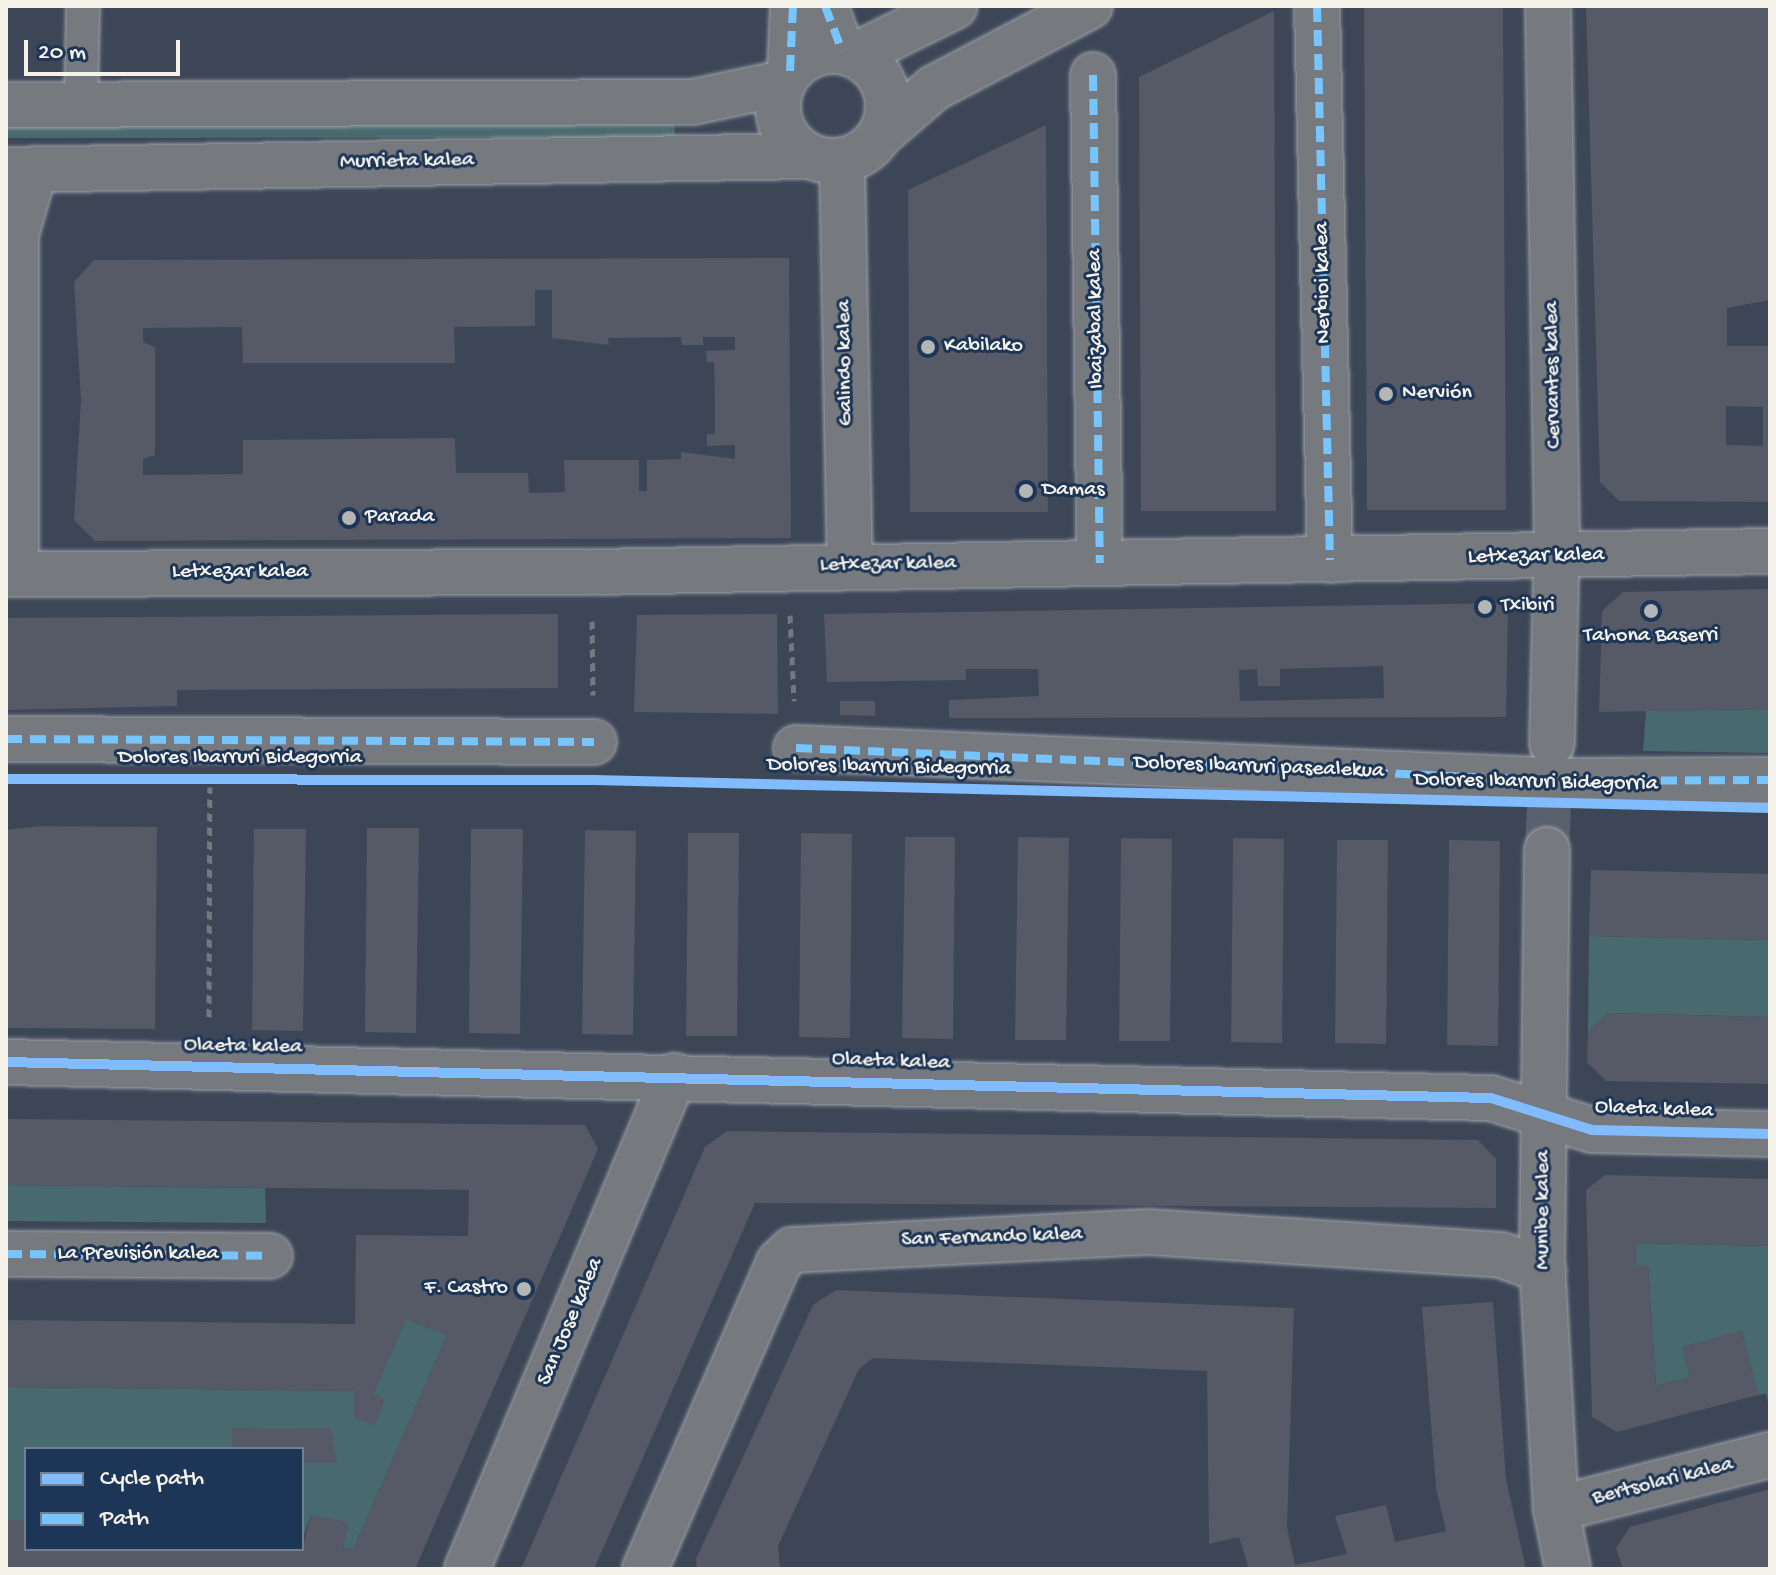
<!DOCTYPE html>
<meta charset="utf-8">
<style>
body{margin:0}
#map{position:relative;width:1776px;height:1575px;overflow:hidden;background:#3d4657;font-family:"Gochi Hand",sans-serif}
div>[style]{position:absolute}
.green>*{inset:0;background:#486a6f}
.building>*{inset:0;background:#565966}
.minor-tunnel>*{height:44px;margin-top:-22px;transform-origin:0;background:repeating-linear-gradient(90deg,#58606d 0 44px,transparent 0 66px)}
.path>*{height:5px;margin-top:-2.5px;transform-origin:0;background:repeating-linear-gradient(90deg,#737880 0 8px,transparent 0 14px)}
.roads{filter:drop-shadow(0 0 2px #9fa3a9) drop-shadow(0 0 2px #9fa3a9)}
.service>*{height:32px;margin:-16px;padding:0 16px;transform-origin:16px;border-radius:16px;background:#767a7f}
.pedestrian>*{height:44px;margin:-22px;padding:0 22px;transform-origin:22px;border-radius:22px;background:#767a7f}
.minor>*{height:44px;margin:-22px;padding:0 22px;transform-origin:22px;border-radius:22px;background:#767a7f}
.minor>.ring{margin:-22px;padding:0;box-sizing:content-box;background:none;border:44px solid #767a7f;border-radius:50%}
.quiet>*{height:8px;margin-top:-4px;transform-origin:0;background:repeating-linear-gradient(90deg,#76c5fe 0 16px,transparent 0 24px)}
.cycleway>*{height:10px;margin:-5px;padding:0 5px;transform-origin:5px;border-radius:5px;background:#80bcff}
.dots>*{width:22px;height:22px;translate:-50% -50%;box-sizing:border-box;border:4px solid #1d3557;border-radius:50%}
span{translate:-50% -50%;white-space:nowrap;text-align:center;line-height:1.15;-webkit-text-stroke:6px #1d3557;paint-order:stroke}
.street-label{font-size:22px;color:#f4f1e8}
.poi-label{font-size:22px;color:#f4f1e8}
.left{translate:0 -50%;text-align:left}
.right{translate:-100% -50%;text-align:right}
.frame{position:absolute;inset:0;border:8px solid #f4f1e8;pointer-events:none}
.legend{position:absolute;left:24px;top:1447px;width:280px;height:104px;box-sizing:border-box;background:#1d3557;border:2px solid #738091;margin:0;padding:10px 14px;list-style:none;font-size:24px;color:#f4f1e8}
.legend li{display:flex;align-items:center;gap:16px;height:40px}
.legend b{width:40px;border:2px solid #738091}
.scale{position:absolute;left:24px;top:40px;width:156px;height:36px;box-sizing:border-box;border:4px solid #f4f1e8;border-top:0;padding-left:10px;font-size:24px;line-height:28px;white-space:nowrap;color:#f4f1e8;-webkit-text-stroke:6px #1d3557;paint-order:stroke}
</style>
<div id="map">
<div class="green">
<i style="clip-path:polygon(674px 124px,675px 137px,6px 138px,6px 126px)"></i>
<i style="clip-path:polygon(1770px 709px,1770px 753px,1643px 751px,1646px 711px)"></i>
<i style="clip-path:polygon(1589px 936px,1770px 940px,1770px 1017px,1607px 1013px,1588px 1033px)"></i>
<i style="clip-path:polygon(6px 1185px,265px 1188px,266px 1223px,6px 1221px)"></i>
<i style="clip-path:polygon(1636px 1243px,1770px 1246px,1770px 1410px,1766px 1394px,1758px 1395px,1742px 1331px,1682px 1347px,1690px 1377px,1656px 1386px,1648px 1266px,1635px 1266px)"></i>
<i style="clip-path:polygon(406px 1319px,447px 1335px,353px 1550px,343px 1548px,348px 1523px,331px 1519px,311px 1515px,302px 1540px,302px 1449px,26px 1449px,26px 1520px,6px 1520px,6px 1387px,354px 1391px,354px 1417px,374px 1425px,373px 1394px)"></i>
</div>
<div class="building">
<i style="clip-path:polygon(1364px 6px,1503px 6px,1506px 510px,1367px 510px)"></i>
<i style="clip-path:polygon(evenodd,1586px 6px,1770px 6px,1770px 300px,1727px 308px,1727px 346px,1770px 346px,1770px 502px,1619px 501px,1600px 482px,1586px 6px,1726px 406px,1763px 407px,1763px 446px,1726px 445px,1726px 406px)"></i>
<i style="clip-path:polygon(1274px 11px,1276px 511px,1141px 511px,1139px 77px)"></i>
<i style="clip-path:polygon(1046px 125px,1048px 512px,910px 512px,908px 190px)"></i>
<i style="clip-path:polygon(evenodd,789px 258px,791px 538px,95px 541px,74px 520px,81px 400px,74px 282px,94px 260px,789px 258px,535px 290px,552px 290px,552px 338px,609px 345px,608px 338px,681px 337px,682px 345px,703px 345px,703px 337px,735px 337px,735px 350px,706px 351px,707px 362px,714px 362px,715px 398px,715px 434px,707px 434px,707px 446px,735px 445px,735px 459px,681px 452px,681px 459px,647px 460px,647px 491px,639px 491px,639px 460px,564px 460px,565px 492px,529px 493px,528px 473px,456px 473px,455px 438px,243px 440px,243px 474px,143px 475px,143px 459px,155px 455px,155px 347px,143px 342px,143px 328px,242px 327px,243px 363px,455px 363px,454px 327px,535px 326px,535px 290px)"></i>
<i style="clip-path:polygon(1770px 589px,1770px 709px,1599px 712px,1602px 611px,1623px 592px)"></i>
<i style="clip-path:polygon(evenodd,1508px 603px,1506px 717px,949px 718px,949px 700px,1039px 696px,1038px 669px,966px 669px,966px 680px,827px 682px,824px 614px,1508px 603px,1383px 666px,1384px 698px,1240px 701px,1239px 670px,1257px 669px,1258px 686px,1280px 686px,1280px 669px,1383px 666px)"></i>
<i style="clip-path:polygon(558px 614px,558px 688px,177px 690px,177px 706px,6px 710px,6px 618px)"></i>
<i style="clip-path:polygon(777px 614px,778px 714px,634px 712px,637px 615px)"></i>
<i style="clip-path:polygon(840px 701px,875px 701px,875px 716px,840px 715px)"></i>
<i style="clip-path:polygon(40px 826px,157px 827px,155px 1029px,6px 1028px,6px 830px)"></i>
<i style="clip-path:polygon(367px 828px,419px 828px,416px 1033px,365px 1032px)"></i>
<i style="clip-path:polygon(254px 829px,306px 829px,303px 1031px,252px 1030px)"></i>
<i style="clip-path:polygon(471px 829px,523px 829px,520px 1034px,469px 1033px)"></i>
<i style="clip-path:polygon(585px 830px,636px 831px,633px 1035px,582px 1034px)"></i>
<i style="clip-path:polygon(688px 833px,739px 833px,737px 1036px,686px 1036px)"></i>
<i style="clip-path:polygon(801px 833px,852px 834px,850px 1038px,799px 1037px)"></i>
<i style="clip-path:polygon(905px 837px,955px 837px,953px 1039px,902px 1038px)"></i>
<i style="clip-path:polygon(1018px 837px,1069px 838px,1066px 1040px,1015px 1040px)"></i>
<i style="clip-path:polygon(1121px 838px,1172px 839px,1170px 1041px,1119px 1041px)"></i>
<i style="clip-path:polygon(1233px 838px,1284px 839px,1282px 1043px,1231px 1042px)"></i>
<i style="clip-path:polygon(1337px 840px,1388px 840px,1386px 1044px,1335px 1043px)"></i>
<i style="clip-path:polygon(1449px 840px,1500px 841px,1498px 1046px,1447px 1045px)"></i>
<i style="clip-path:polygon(1591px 870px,1770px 874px,1770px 940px,1589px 936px)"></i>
<i style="clip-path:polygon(1607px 1013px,1770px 1017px,1770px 1084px,1606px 1081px,1587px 1062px,1588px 1033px)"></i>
<i style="clip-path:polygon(6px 1119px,585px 1125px,598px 1149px,415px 1569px,6px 1569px,6px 1520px,26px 1520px,26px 1549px,302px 1549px,311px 1515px,349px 1522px,343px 1548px,353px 1550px,447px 1335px,406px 1319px,373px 1394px,385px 1400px,374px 1426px,354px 1417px,354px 1391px,6px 1387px,6px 1320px,355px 1324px,356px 1235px,468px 1236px,469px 1190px,6px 1185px)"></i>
<i style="clip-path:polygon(727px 1131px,1478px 1140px,1496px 1159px,1496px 1208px,755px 1203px,594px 1569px,521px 1569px,705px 1147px)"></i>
<i style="clip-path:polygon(1605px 1175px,1770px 1179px,1770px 1246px,1636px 1243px,1635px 1266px,1648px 1266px,1656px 1386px,1690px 1377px,1682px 1347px,1742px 1331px,1758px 1395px,1617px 1432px,1592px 1417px,1586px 1190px)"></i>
<i style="clip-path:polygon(836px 1290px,1294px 1308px,1287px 1527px,1295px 1565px,1347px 1554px,1335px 1516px,1386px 1505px,1395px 1542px,1446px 1531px,1436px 1488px,1422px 1307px,1493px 1302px,1506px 1479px,1526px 1569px,1249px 1569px,1239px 1537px,1209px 1544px,1207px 1371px,873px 1358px,859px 1369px,778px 1546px,780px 1569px,697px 1569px,696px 1559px,813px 1305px)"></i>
<i style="clip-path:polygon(232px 1428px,331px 1429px,337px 1463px,302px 1463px,302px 1449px,232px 1449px)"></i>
<i style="clip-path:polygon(1770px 1489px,1770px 1569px,1623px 1569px,1616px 1548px,1630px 1527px)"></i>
</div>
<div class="minor-tunnel">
<i style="left:1547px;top:850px;width:107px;rotate:-87.3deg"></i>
</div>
<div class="path">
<i style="left:790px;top:615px;width:86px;rotate:87.3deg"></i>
<i style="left:592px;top:621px;width:74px;rotate:89.2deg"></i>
<i style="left:209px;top:1017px;width:230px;rotate:-89.8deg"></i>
</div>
<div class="roads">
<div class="service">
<i style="left:81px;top:104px;width:98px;rotate:-88.8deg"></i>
</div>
<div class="pedestrian">
<i style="left:1317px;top:6px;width:554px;rotate:88.66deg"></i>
<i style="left:1093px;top:75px;width:488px;rotate:89.2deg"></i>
<i style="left:6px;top:739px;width:588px;rotate:0.29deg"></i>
<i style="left:796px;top:748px;width:770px;rotate:2.46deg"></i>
<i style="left:1565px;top:781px;width:205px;rotate:-0.3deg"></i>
</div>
<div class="minor">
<i style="left:825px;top:6px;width:48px;rotate:69.3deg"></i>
<i style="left:1548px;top:6px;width:531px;rotate:89.03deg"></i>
<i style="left:1557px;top:537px;width:206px;rotate:91.4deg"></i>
<i class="ring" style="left:778px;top:51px;width:66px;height:66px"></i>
<i style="left:856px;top:55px;width:110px;rotate:-26.3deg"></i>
<i style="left:790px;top:71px;width:65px;rotate:-87.4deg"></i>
<i style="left:6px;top:105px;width:687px;rotate:-0.25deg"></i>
<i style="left:693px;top:102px;width:92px;rotate:-11.9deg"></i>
<i style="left:881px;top:134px;width:70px;rotate:-41deg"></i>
<i style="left:934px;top:88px;width:176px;rotate:-27.7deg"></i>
<i style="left:842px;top:161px;width:405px;rotate:88.9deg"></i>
<i style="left:6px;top:170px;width:803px;rotate:-1deg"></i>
<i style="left:16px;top:573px;width:339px;rotate:-90deg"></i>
<i style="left:16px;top:234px;width:68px;rotate:-73.7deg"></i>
<i style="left:6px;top:574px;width:586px;rotate:-0.2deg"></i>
<i style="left:592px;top:572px;width:1178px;rotate:-1.02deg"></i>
<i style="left:1547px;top:850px;width:411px;rotate:90.7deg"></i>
<i style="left:1542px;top:1261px;width:248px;rotate:86.8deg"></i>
<i style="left:1556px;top:1509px;width:61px;rotate:78.7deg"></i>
<i style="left:6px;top:1062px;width:1485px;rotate:1.39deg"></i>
<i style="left:1491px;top:1098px;width:106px;rotate:17.6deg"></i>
<i style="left:1592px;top:1130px;width:178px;rotate:1.3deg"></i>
<i style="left:6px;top:1254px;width:264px;rotate:0.4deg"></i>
<i style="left:1556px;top:1509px;width:221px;rotate:-14.2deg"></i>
<i style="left:467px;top:1569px;width:535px;rotate:-67.22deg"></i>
<i style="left:645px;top:1569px;width:335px;rotate:-66.4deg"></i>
<i style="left:779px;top:1262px;width:18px;rotate:-43deg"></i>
<i style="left:792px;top:1250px;width:356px;rotate:-2.9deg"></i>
<i style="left:1148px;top:1232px;width:354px;rotate:3.7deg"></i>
<i style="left:1501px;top:1255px;width:45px;rotate:19.7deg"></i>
</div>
</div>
<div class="quiet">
<i style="left:825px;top:6px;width:48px;rotate:69.3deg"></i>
<i style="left:1317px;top:6px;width:554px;rotate:88.66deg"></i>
<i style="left:790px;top:71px;width:65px;rotate:-87.4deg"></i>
<i style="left:1093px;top:75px;width:488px;rotate:89.2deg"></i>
<i style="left:6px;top:739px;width:588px;rotate:0.29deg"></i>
<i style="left:796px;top:748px;width:770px;rotate:2.46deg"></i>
<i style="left:1565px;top:781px;width:205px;rotate:-0.3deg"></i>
<i style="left:6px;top:1254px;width:264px;rotate:0.4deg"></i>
</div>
<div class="cycleway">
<i style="left:6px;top:779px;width:588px;rotate:0.1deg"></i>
<i style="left:594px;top:780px;width:1176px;rotate:1.36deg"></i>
<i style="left:6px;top:1062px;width:1485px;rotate:1.39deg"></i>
<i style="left:1491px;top:1098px;width:106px;rotate:17.6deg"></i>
<i style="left:1592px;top:1130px;width:178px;rotate:1.3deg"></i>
</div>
<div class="dots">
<i style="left:928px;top:347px;background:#b4b5b5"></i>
<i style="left:1386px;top:394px;background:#b4b5b5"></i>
<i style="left:1026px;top:491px;background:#b4b5b5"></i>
<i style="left:349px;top:518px;background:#b4b5b5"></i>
<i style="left:1485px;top:607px;background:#b4b5b5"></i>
<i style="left:1651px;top:611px;background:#b4b5b5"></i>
<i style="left:524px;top:1289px;background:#b4b5b5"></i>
</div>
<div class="street-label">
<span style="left:407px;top:162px;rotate:-1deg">Murrieta kalea</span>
<span style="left:1324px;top:283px;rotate:-91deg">Nerbioi kalea</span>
<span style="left:1097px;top:319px;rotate:-91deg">Ibaizabal kalea</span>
<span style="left:846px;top:363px;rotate:-91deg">Galindo kalea</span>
<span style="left:1554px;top:375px;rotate:-91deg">Cervantes kalea</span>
<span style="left:1536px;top:557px;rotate:-1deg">Letxezar kalea</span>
<span style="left:888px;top:565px;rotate:-1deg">Letxezar kalea</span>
<span style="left:240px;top:573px">Letxezar kalea</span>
<span style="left:240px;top:759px">Dolores Ibarruri Bidegorria</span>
<span style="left:889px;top:768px;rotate:1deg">Dolores Ibarruri Bidegorria</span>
<span style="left:1259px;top:768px;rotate:2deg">Dolores Ibarruri pasealekua</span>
<span style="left:1536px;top:783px;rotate:1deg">Dolores Ibarruri Bidegorria</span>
<span style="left:243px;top:1047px;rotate:1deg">Olaeta kalea</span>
<span style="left:891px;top:1062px;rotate:2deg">Olaeta kalea</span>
<span style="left:1654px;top:1110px;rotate:2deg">Olaeta kalea</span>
<span style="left:1544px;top:1210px;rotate:-90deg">Munibe kalea</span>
<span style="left:992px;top:1238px;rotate:-2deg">San Fernando kalea</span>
<span style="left:138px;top:1255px">La Previsión kalea</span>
<span style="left:571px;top:1322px;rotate:-67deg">San Jose kalea</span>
<span style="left:1663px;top:1482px;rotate:-14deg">Bertsolari kalea</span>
</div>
<div class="poi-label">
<span class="left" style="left:944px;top:347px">Kabilako</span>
<span class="left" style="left:1402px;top:394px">Nervión</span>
<span class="left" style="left:1042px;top:491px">Damas</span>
<span class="left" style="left:365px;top:518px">Parada</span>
<span class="left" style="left:1501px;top:607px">Txibiri</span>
<span style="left:1651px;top:637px">Tahona Baserri</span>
<span class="right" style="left:508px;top:1289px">F. Castro</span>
</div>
<div class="frame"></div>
<ul class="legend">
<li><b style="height:10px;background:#80bcff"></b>Cycle path</li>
<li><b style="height:10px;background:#76c5fe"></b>Path</li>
</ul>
<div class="scale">20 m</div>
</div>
